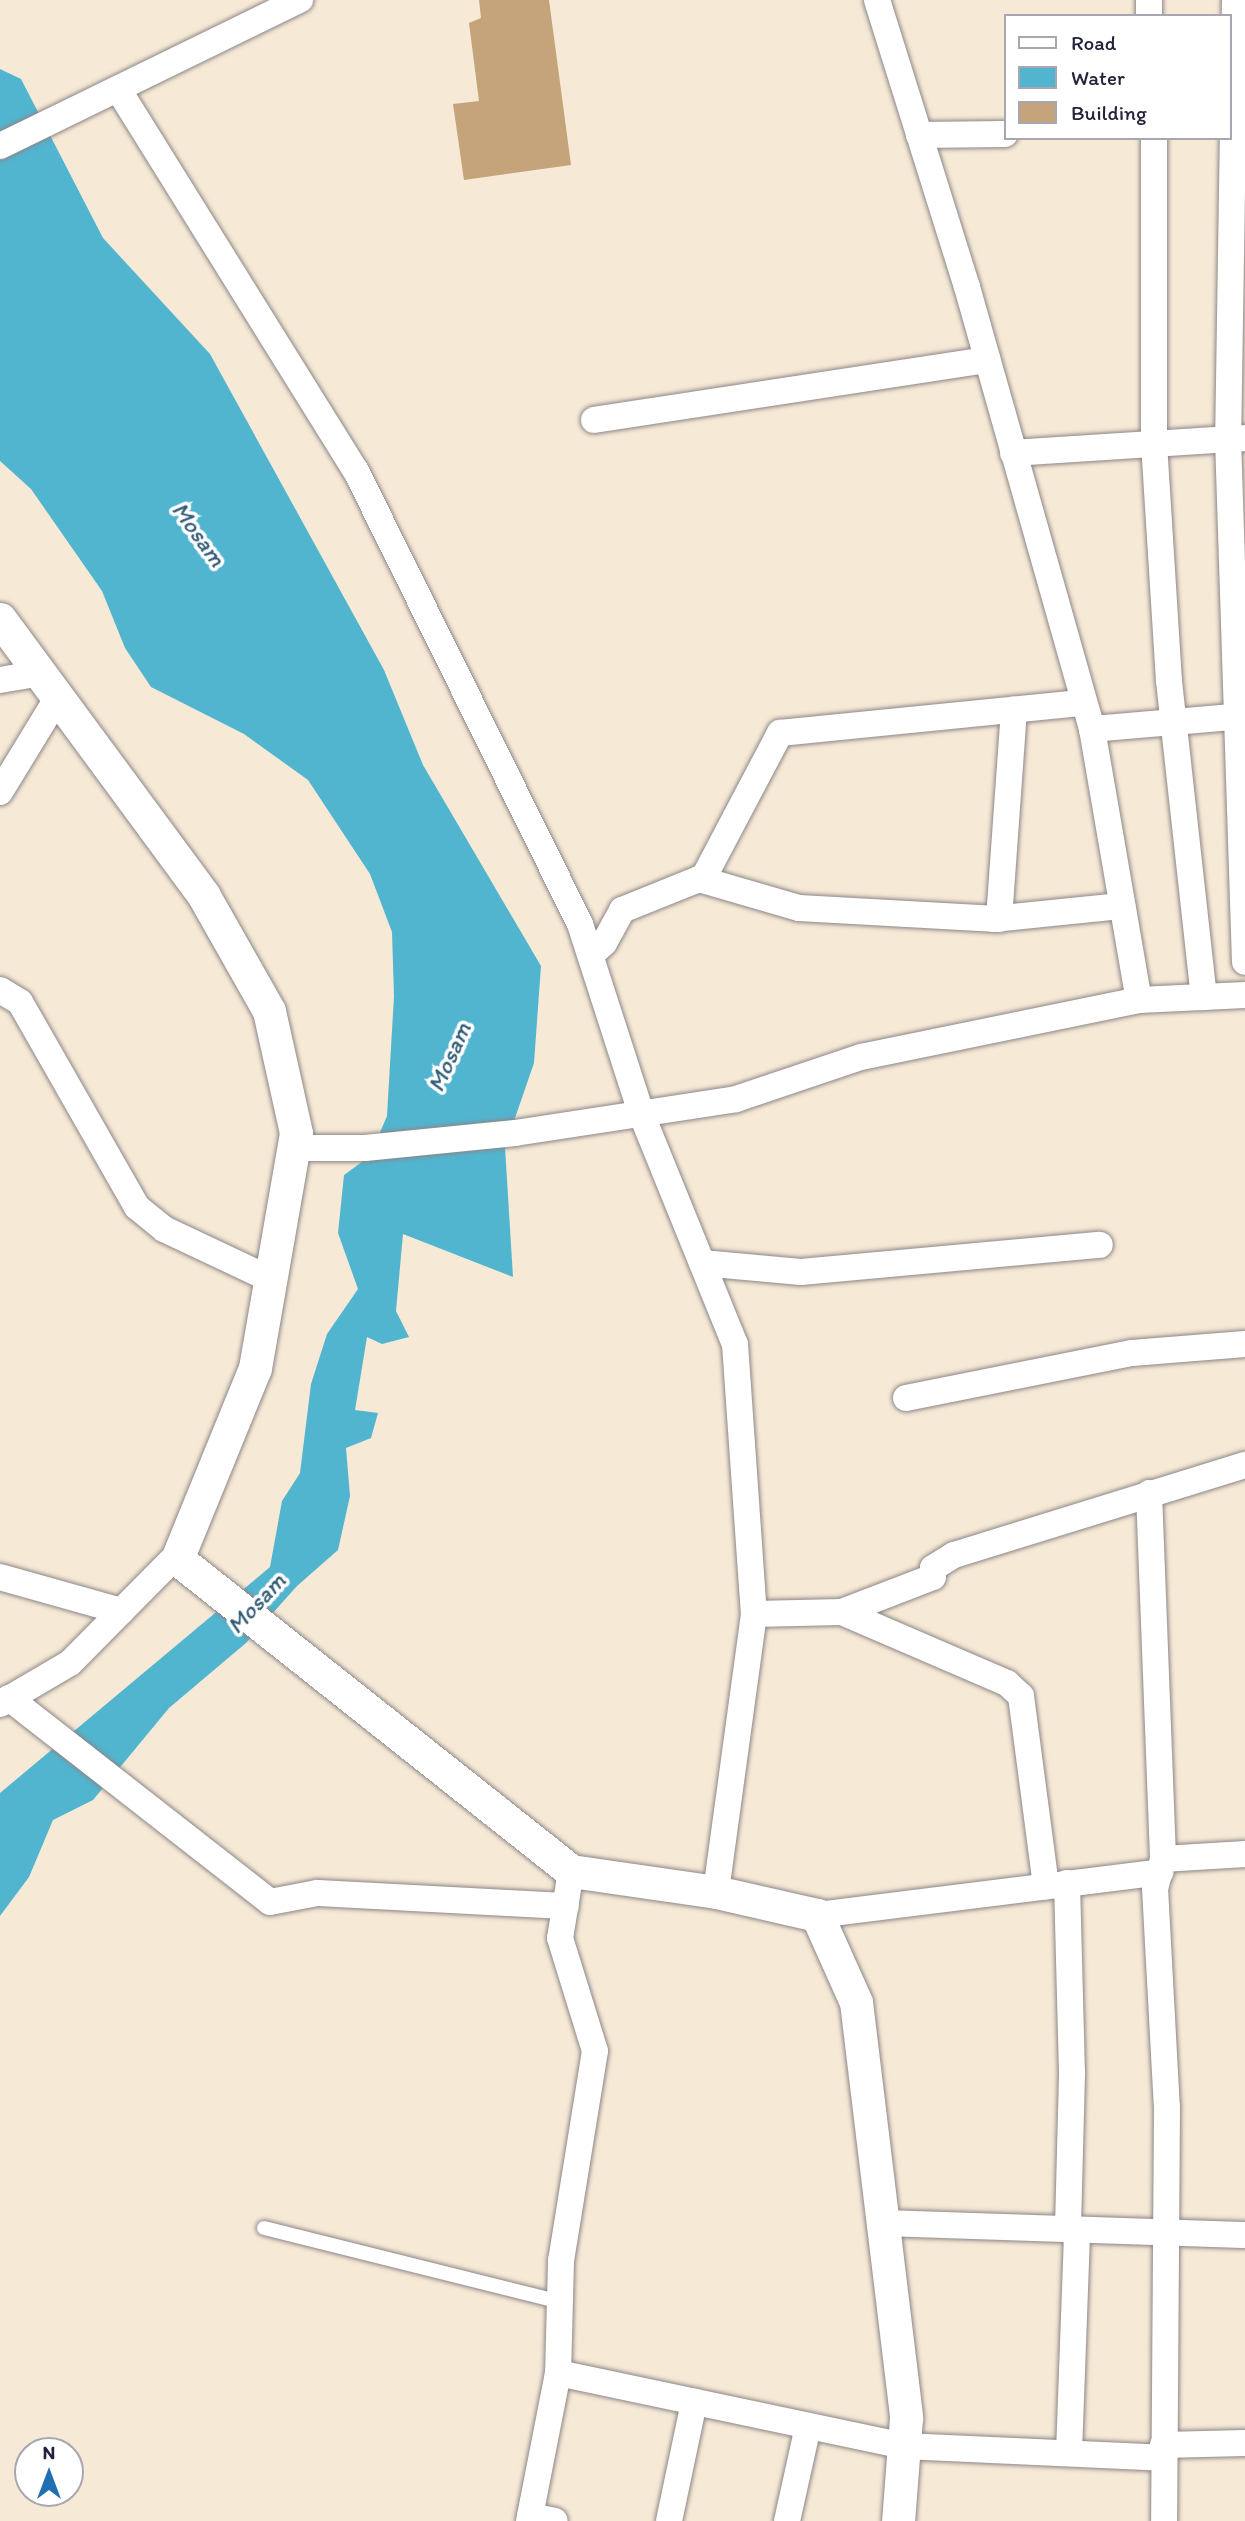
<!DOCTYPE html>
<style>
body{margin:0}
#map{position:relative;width:1245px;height:2521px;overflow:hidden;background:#f6e9d5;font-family:Itim,sans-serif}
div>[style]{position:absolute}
.water>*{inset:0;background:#51b5d0}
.building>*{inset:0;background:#c5a37b}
.roads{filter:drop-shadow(0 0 2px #8c8688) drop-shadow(0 0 2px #8c8688)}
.service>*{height:14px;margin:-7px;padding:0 7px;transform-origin:7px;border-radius:7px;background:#fff}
.minor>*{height:26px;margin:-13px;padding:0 13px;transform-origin:13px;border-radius:13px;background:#fff}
.tertiary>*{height:33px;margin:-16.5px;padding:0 16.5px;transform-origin:16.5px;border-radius:16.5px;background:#fff}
span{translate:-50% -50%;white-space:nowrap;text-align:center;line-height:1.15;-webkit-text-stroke:7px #fff;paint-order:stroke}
.water-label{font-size:24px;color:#355d77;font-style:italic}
.legend{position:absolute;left:1004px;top:14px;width:228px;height:126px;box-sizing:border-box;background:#fff;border:2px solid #a7a7b1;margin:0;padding:9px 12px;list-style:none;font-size:21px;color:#22223b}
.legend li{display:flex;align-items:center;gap:14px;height:35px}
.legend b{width:35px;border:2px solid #a7a7b1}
.north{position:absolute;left:14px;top:2437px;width:70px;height:70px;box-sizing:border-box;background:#fff;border:2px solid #a7a7b1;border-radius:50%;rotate:0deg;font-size:19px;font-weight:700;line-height:28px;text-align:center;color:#22223b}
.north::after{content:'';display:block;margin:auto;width:24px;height:32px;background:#1f6fb2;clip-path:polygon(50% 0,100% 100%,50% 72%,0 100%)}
</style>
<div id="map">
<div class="water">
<i style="clip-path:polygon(0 69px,21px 79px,103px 238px,210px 354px,384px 670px,423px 765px,541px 966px,534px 1063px,505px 1147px,513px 1277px,403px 1234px,396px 1311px,409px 1337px,382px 1344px,367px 1337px,355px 1410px,378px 1413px,371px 1438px,346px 1448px,350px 1496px,338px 1550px,297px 1586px,246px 1643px,169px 1708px,93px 1800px,53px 1820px,29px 1877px,0 1916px,0 1793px,270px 1567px,282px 1501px,300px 1473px,311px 1384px,327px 1334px,358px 1289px,338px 1233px,344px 1175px,370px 1156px,387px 1116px,394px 996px,392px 932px,370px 874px,308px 780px,244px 734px,151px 687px,125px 648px,102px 591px,31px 489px,0 461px)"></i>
</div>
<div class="building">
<i style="clip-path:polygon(479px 0,549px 0,571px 165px,464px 180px,453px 104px,479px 101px,469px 23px,481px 18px)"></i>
</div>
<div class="roads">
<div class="service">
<i style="left:264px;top:2228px;width:305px;rotate:14deg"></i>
</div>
<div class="minor">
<i style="left:877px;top:0;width:301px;rotate:72.6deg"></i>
<i style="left:967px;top:287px;width:459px;rotate:74.2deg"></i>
<i style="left:1092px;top:729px;width:275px;rotate:80.2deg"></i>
<i style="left:1235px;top:0;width:439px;rotate:90.9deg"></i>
<i style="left:1228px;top:439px;width:523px;rotate:88.14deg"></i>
<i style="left:1149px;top:16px;width:16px;rotate:-90deg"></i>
<i style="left:118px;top:89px;width:450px;rotate:58.1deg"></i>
<i style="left:356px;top:471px;width:505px;rotate:63.69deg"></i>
<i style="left:580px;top:924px;width:199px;rotate:72.1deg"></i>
<i style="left:641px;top:1113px;width:249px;rotate:67.9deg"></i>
<i style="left:735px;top:1344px;width:271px;rotate:86deg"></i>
<i style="left:754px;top:1614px;width:281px;rotate:97.8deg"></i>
<i style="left:919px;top:135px;width:86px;rotate:-0.7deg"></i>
<i style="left:1154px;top:138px;width:305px;rotate:90deg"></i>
<i style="left:1154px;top:443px;width:238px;rotate:86.4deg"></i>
<i style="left:1169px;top:681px;width:318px;rotate:83.7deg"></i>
<i style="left:0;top:146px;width:334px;rotate:-26deg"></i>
<i style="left:594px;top:420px;width:398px;rotate:-8.7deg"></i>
<i style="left:1013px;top:453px;width:232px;rotate:-3.7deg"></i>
<i style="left:0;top:680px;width:42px;rotate:-9.7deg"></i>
<i style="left:1092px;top:729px;width:154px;rotate:-4.9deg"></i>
<i style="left:0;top:792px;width:111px;rotate:-58.6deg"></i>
<i style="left:699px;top:879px;width:104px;rotate:16.2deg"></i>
<i style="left:799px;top:908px;width:194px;rotate:3.2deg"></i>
<i style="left:993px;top:919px;width:130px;rotate:-5.8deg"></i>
<i style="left:999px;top:919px;width:210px;rotate:-85.9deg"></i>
<i style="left:591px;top:955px;width:18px;rotate:-43deg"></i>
<i style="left:604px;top:943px;width:38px;rotate:-61deg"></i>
<i style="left:622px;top:910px;width:88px;rotate:-21.9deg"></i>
<i style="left:704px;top:877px;width:163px;rotate:-62.2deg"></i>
<i style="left:780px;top:733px;width:304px;rotate:-5.7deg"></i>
<i style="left:0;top:990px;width:23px;rotate:31deg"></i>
<i style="left:20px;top:1002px;width:236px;rotate:60.3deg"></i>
<i style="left:137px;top:1207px;width:35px;rotate:39deg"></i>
<i style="left:164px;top:1229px;width:117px;rotate:25.3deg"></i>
<i style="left:293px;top:1148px;width:72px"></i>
<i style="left:365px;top:1148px;width:151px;rotate:-5.7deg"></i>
<i style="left:515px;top:1133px;width:224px;rotate:-8.7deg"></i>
<i style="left:736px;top:1099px;width:132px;rotate:-18.6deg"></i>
<i style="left:861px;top:1057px;width:284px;rotate:-11.6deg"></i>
<i style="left:1139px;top:1000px;width:106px;rotate:-2.7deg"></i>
<i style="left:702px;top:1263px;width:99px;rotate:5.2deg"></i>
<i style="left:801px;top:1272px;width:300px;rotate:-5.2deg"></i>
<i style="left:906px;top:1398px;width:230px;rotate:-11.3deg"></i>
<i style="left:1132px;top:1353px;width:113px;rotate:-4.6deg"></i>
<i style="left:1149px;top:1493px;width:366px;rotate:87.8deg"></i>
<i style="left:1163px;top:1859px;width:30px;rotate:105deg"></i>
<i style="left:1155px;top:1888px;width:219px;rotate:86.9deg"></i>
<i style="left:1167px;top:2107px;width:414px;rotate:90.4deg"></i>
<i style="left:0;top:1577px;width:126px;rotate:15.7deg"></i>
<i style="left:842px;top:1612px;width:180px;rotate:23.3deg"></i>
<i style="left:1007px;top:1683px;width:19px;rotate:43deg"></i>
<i style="left:1021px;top:1696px;width:192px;rotate:82.5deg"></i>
<i style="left:754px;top:1614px;width:88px;rotate:-1.3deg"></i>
<i style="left:842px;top:1612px;width:97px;rotate:-21deg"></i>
<i style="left:933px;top:1577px;width:9px;rotate:-90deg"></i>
<i style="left:933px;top:1568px;width:25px;rotate:-32deg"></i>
<i style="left:954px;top:1555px;width:305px;rotate:-17.2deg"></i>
<i style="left:9px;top:1698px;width:331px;rotate:38deg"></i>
<i style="left:270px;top:1902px;width:48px;rotate:-10.8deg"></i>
<i style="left:317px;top:1893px;width:249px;rotate:3deg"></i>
<i style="left:0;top:1704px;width:81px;rotate:-30.4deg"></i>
<i style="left:70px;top:1663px;width:156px;rotate:-45.3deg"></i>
<i style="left:1163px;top:1859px;width:82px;rotate:-3.5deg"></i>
<i style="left:571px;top:1871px;width:68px;rotate:99.3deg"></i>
<i style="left:560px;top:1938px;width:118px;rotate:72.8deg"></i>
<i style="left:595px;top:2051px;width:213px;rotate:99.2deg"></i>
<i style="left:561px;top:2261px;width:112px;rotate:91.5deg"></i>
<i style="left:558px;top:2373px;width:353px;rotate:11.9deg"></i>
<i style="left:903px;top:2446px;width:260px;rotate:2.6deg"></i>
<i style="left:1067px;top:1883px;width:191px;rotate:88.5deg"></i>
<i style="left:1072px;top:2074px;width:156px;rotate:91.5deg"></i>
<i style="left:817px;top:1915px;width:346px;rotate:-7.1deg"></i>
<i style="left:882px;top:2223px;width:363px;rotate:1.9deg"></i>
<i style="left:1163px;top:2445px;width:82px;rotate:-1.4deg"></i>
<i style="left:1069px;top:2453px;width:222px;rotate:-87.9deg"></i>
<i style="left:530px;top:2516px;width:25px;rotate:11deg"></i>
<i style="left:529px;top:2521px;width:151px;rotate:-78.9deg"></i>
<i style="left:669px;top:2521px;width:122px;rotate:-78.1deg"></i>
<i style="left:787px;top:2521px;width:97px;rotate:-77.5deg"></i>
</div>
<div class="tertiary">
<i style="left:0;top:619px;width:344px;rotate:53.6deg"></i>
<i style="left:204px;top:896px;width:132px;rotate:60.5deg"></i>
<i style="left:269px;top:1011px;width:125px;rotate:77.5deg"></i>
<i style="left:296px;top:1133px;width:239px;rotate:99.9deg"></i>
<i style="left:255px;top:1368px;width:199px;rotate:112.2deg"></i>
<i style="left:180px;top:1552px;width:9px;rotate:90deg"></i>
<i style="left:180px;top:1561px;width:499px;rotate:38.4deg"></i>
<i style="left:571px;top:1871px;width:147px;rotate:8.2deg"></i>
<i style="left:716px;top:1892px;width:104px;rotate:12.8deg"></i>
<i style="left:817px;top:1915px;width:95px;rotate:65.9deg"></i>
<i style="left:856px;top:2002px;width:419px;rotate:83.1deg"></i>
<i style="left:906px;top:2418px;width:103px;rotate:94.4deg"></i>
</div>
</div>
<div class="water-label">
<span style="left:199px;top:534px;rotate:54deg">Mosam</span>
<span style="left:449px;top:1057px;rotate:-66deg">Mosam</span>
<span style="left:256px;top:1603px;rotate:-47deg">Mosam</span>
</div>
<ul class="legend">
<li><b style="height:9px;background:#fff"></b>Road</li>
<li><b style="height:19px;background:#51b5d0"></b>Water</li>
<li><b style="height:19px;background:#c5a37b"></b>Building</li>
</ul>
<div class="north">N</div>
</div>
